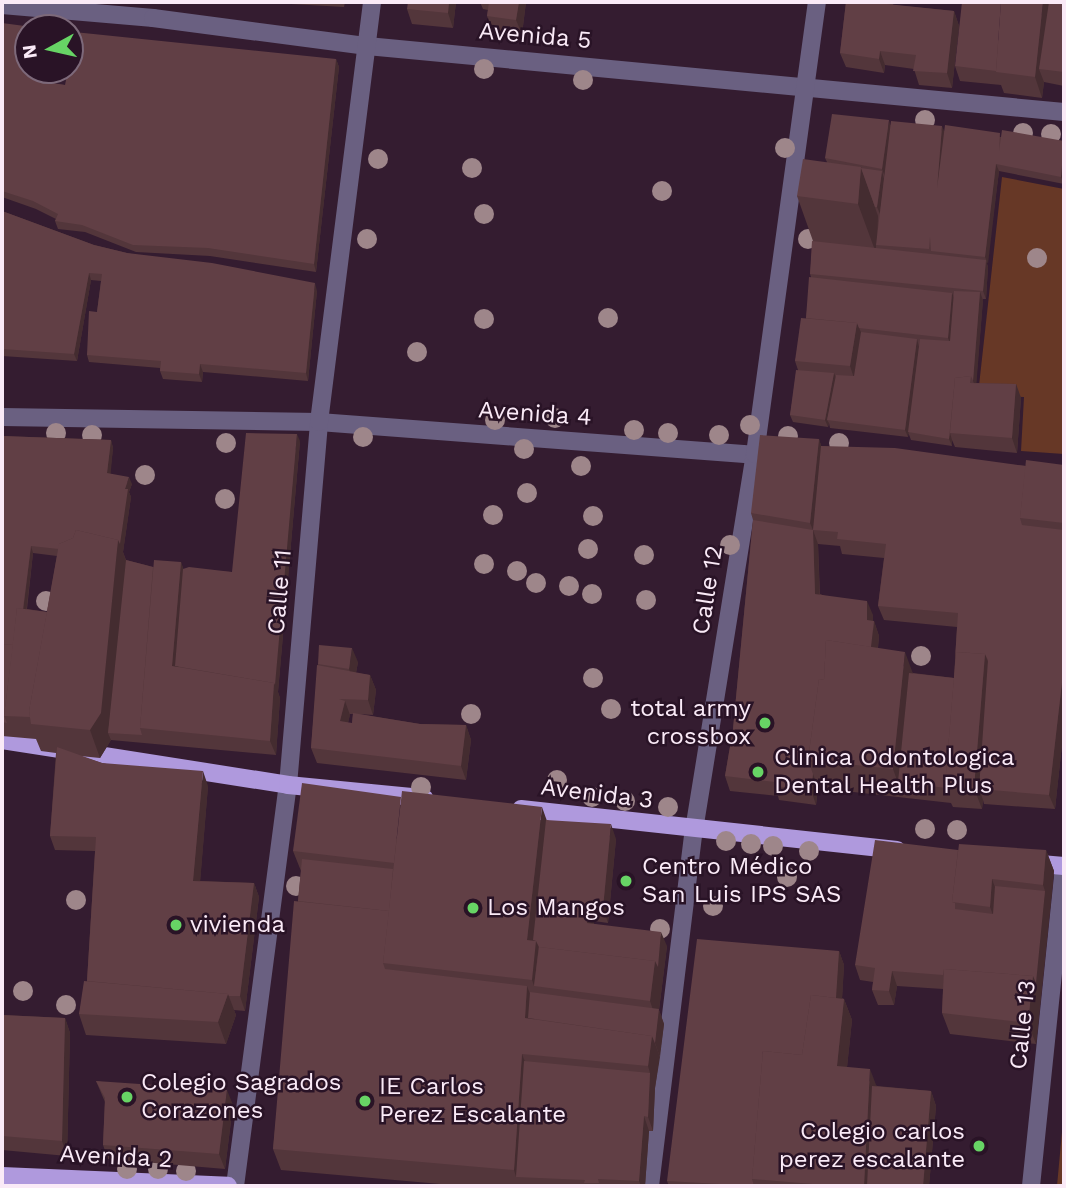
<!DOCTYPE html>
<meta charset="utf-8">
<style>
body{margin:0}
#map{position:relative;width:1066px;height:1188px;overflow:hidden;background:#341c30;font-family:"Work Sans",sans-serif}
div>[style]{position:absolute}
.green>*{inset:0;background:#673826}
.minor>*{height:18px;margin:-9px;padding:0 9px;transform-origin:9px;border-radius:9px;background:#6a6081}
.major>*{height:18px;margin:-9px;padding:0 9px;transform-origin:9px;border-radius:9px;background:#af99dd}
.trees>*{width:20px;height:20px;margin:-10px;border-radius:50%;background:#9e868a}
.wall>*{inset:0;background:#53363b}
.shaded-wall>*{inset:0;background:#442c30}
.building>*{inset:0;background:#613f45}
.dots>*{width:19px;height:19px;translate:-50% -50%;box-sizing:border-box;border:4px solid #291326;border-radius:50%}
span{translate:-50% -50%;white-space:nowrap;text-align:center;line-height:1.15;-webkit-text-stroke:5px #291326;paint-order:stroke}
.street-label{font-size:24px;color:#faeaf7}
.poi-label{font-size:24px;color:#faeaf7}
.right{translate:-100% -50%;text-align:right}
.left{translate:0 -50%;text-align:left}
.frame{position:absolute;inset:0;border:4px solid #faeaf7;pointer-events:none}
.north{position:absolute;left:14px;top:14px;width:70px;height:70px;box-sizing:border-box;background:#291326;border:2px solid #7d697a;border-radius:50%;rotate:262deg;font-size:19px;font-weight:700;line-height:28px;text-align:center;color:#faeaf7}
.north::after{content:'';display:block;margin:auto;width:24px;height:32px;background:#67d465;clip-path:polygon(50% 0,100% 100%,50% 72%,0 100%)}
</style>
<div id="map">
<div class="green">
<i style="clip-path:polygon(1002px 177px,1064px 189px,1064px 454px,1021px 451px,1024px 397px,978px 395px)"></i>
<i style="clip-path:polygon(1064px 1110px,1064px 1186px,1057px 1186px)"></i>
</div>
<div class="minor">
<i style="left:2px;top:5px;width:152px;rotate:4.9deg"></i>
<i style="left:153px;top:18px;width:216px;rotate:7.5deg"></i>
<i style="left:367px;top:46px;width:700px;rotate:5.41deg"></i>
<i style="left:2px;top:417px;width:317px;rotate:0.9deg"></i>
<i style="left:319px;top:422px;width:449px;rotate:4.3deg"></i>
<i style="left:235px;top:1186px;width:404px;rotate:-82.5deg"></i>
<i style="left:288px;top:785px;width:364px;rotate:-85.1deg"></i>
<i style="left:319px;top:422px;width:423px;rotate:-82.8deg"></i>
<i style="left:650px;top:1186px;width:359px;rotate:-83deg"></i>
<i style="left:694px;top:830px;width:381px;rotate:-80.8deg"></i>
<i style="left:755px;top:454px;width:456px;rotate:-82.2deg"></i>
<i style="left:1031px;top:1186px;width:319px;rotate:-84.1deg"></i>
</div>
<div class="major">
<i style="left:2px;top:740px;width:290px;rotate:8.9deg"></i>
<i style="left:288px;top:785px;width:137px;rotate:5.5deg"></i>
<i style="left:521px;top:809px;width:378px;rotate:6.2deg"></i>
<i style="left:1029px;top:863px;width:35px;rotate:5deg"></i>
<i style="left:2px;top:1176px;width:226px;rotate:2.5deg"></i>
</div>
<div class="trees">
<i style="left:484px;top:69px"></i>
<i style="left:583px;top:80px"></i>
<i style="left:925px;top:120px"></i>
<i style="left:1023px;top:133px"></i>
<i style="left:1051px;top:134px"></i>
<i style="left:785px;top:148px"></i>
<i style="left:378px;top:159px"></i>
<i style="left:472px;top:168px"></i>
<i style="left:662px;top:191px"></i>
<i style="left:484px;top:214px"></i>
<i style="left:367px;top:239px"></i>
<i style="left:808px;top:239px"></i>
<i style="left:1037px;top:258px"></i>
<i style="left:608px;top:318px"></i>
<i style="left:484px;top:319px"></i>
<i style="left:417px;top:352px"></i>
<i style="left:555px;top:418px"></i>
<i style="left:495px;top:420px"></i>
<i style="left:750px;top:425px"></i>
<i style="left:634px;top:430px"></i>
<i style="left:56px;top:433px"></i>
<i style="left:668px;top:433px"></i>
<i style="left:92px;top:435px"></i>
<i style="left:719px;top:435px"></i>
<i style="left:788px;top:436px"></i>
<i style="left:363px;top:437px"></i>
<i style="left:226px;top:443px"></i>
<i style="left:839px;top:443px"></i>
<i style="left:524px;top:449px"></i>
<i style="left:581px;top:466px"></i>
<i style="left:145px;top:475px"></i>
<i style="left:527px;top:493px"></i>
<i style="left:225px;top:499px"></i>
<i style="left:493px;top:515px"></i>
<i style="left:593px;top:516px"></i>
<i style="left:730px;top:545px"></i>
<i style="left:588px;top:549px"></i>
<i style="left:644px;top:555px"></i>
<i style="left:484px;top:564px"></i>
<i style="left:517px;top:571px"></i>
<i style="left:536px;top:583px"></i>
<i style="left:569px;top:586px"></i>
<i style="left:592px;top:594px"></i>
<i style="left:646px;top:600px"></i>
<i style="left:46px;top:601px"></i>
<i style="left:921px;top:656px"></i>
<i style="left:593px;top:678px"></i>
<i style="left:611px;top:709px"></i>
<i style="left:471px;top:714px"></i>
<i style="left:557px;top:780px"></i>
<i style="left:421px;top:787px"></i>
<i style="left:592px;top:797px"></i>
<i style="left:625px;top:801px"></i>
<i style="left:668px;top:807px"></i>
<i style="left:925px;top:829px"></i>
<i style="left:957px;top:830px"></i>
<i style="left:726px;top:841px"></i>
<i style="left:751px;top:844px"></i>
<i style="left:773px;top:846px"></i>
<i style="left:809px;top:851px"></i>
<i style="left:787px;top:877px"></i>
<i style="left:296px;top:886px"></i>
<i style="left:76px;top:900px"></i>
<i style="left:713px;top:906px"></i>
<i style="left:660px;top:929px"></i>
<i style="left:23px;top:991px"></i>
<i style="left:66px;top:1005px"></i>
<i style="left:127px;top:1169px"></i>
<i style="left:158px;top:1169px"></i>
<i style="left:186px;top:1171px"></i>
</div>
<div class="wall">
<i style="clip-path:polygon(256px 2px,345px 2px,344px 7px)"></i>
<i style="clip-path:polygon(456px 2px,453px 28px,412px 24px,407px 9px)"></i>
<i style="clip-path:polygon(480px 2px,526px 2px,522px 34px,492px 31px,487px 16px,488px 10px,483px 9px)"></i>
<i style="clip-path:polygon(846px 2px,894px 2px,893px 5px,954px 11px,959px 26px,952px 88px,919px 85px,914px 69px,885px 65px,884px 73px,846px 67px,840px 53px)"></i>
<i style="clip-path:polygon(1064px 2px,1064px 86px,1044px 82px,1042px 98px,1004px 93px,1001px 85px,960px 81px,955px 66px)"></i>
<i style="clip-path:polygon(2px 23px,43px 82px,65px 85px,336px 59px,339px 67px,316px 272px,210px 256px,136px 252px,85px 232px,58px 229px,55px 221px,56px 219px,36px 209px,2px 197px)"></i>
<i style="clip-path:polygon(891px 125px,1001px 137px,1064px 141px,1064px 184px,999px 171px,987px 264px,988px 267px,986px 299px,983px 299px,976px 383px,1016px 384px,1021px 398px,1017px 453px,955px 447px,952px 440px,952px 446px,911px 440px,908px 432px,917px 365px,908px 437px,830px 428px,829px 423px,828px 427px,793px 422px,790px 415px,798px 370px,795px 361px,806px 318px,811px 277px,810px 274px,813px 241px,797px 196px,827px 162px,825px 158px)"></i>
<i style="clip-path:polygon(2px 211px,94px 245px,127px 253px,317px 291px,308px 381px,203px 372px,202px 382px,163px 379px,160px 371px,160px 368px,89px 362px,87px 355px,97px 312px,101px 281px,91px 280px,77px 361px,2px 356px)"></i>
<i style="clip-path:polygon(evenodd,2px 436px,111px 440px,113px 448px,110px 474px,132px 484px,129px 492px,131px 497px,123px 552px,126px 560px,153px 567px,181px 562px,183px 569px,232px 572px,300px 441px,278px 692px,280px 698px,276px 755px,111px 740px,100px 758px,80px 756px,102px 763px,208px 786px,200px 881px,254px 883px,259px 897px,245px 1011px,234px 1010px,236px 1015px,226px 1044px,86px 1035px,79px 1014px,87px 981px,95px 851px,55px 850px,50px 836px,56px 753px,41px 751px,36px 739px,2px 736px,2px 436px,33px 553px,57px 556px,47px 612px,27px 609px,33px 553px)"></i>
<i style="clip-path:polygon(evenodd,819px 439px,821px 446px,1026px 466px,1064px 465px,1064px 726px,1055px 809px,984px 804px,983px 800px,982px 809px,953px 807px,951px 803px,818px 788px,816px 805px,779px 800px,778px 796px,730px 791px,725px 776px,733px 729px,753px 520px,751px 513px,819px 439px,818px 544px,840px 546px,842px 554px,884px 558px,878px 606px,884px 620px,957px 627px,954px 678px,913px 673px,878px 648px,879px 636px,874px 621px,873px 621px,873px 615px,820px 594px,818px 544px)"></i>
<i style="clip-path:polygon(evenodd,358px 662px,356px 673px,370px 675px,376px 690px,373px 715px,358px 714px,420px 724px,466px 725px,471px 740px,466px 780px,317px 763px,311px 748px,318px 664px,358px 662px,350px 714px,353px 714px,352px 723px,348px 723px,350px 714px)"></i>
<i style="clip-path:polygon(546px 820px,616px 839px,608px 923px,594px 921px,594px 924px,667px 946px,659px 1010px,664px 1024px,655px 1088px,653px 1131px,649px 1131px,645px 1186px,463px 1186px,281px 1170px,273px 1149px,301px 871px,293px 851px)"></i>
<i style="clip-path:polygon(958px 850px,1046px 850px,1054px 871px,1036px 1044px,950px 1034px,942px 1013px,943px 989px,897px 986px,894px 1005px,878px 1005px,872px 990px,873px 982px,860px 980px,855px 965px)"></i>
<i style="clip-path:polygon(839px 951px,844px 965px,842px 998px,844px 999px,852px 1020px,847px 1067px,877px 1086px,931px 1091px,936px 1106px,929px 1186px,669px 1186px,667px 1181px)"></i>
<i style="clip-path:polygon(2px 1015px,65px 1018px,70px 1033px,67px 1156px,2px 1150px)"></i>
<i style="clip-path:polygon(96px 1081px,233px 1105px,225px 1169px,108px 1159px,103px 1145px,105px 1102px)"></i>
</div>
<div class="shaded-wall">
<i style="clip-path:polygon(449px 2px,456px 2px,453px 28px,448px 13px)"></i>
<i style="clip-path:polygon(519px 2px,526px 2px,522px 34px,516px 20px)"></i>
<i style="clip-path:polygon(1043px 2px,1053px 2px,1039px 69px,1044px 82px,1042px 98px,1035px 77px)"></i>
<i style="clip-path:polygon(954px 11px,959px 26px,952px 88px,947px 73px)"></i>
<i style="clip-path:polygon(880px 51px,885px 65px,884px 73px,879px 59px)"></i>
<i style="clip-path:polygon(336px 59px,339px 67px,316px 272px,314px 264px)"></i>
<i style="clip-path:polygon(41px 70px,44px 70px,42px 89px,39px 81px)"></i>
<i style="clip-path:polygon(889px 120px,891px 127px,885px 177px,882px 169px)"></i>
<i style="clip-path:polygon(942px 126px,945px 133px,937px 189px)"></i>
<i style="clip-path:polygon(1064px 146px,1064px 184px,1061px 177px)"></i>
<i style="clip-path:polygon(996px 164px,999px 171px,988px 264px,985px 257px)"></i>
<i style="clip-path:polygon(861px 167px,878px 216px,877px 245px,876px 245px,876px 253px,858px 204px)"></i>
<i style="clip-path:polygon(882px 171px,884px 179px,880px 214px,877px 207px)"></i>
<i style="clip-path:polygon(986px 260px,988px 267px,986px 299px,983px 291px)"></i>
<i style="clip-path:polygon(89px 273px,91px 280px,77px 361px,74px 354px)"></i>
<i style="clip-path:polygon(315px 283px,317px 291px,308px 381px,306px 373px)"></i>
<i style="clip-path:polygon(980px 292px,983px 300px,976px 389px,973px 381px)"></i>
<i style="clip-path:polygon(952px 293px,955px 300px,951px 345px,948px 338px)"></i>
<i style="clip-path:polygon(857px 323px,863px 337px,855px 381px,850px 366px)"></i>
<i style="clip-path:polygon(917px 339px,919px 347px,908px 437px,905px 430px)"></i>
<i style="clip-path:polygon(200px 364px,203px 372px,202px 382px,199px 374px)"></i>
<i style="clip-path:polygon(834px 373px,837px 380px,827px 420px,829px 423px,828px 427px,825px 420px)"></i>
<i style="clip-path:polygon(1016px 384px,1021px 398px,1017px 453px,1012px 438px)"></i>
<i style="clip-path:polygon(950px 433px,952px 440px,952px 446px,949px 439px)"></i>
<i style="clip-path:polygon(297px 434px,300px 441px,278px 692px,280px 698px,276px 755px,270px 741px,274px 683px)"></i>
<i style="clip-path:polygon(819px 439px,826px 460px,813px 530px,810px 523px)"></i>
<i style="clip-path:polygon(111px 440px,113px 448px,110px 480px,107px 473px)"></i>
<i style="clip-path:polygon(129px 477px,132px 484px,129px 492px,131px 497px,123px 552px,128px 567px,108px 733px,111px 740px,100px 758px,90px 730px,117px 548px,125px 489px)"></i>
<i style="clip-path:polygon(813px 530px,818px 544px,820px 608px,815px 594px)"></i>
<i style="clip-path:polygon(31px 546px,33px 553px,14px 717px,18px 653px)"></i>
<i style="clip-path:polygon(181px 562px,186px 576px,178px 673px,172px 666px)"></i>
<i style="clip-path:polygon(867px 601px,873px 615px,873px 632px,874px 621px,879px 636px,875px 672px,867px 620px)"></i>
<i style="clip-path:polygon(352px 648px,358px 662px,354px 683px,349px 669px)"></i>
<i style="clip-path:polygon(905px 652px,915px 679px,898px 782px,903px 797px,893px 769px)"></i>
<i style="clip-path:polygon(985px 654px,993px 675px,979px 789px,983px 800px,982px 809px,974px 788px)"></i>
<i style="clip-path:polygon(1064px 665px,1064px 726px,1055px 809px,1049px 795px)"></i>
<i style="clip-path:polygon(370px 675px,376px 690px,373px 715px,368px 700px)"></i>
<i style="clip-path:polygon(345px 701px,350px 715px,345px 735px,340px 721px)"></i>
<i style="clip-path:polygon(466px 725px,471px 740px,466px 780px,461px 766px)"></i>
<i style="clip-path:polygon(203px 771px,208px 786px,199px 896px,193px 881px)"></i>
<i style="clip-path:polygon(813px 774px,818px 788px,816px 805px,811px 790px)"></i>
<i style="clip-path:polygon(542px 807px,552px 835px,534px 986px,532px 980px,527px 940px)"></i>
<i style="clip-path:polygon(611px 824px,616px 839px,608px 923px,603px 908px)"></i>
<i style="clip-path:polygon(1046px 850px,1054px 871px,1036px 1044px,1028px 1023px,1033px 976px,1045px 891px,1043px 885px)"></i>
<i style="clip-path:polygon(992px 879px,1000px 901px,998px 928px,990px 907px)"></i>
<i style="clip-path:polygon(254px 883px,259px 897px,245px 1011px,240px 996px)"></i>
<i style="clip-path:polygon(589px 906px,594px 921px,593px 938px,587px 923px)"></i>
<i style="clip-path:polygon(661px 932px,667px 946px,659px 1010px,664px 1024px,660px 1057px,655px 1043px,657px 1022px,650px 1001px,655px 961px)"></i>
<i style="clip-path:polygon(839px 951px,844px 965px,841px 1018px,835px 1003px)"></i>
<i style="clip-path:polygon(892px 971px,897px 986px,894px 1005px,889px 991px)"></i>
<i style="clip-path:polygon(527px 986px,535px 1007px,534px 1026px,525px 1018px)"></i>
<i style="clip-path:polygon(228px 994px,236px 1015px,226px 1044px,218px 1022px)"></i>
<i style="clip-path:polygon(844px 999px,852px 1020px,845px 1087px,837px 1066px)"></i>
<i style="clip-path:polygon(65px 1018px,70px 1033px,67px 1156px,62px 1141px)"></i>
<i style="clip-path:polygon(652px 1036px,660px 1057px,655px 1088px,653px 1131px,648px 1117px,650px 1073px,648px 1066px)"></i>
<i style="clip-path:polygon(522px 1054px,530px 1075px,516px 1177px,514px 1170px)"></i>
<i style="clip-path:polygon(870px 1069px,878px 1090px,873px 1186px,864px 1186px)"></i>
<i style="clip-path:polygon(227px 1090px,233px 1105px,225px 1169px,219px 1154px)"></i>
<i style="clip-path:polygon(931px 1091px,936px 1106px,929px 1186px,923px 1186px)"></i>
<i style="clip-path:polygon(644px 1116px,649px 1131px,645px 1186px,641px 1186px,639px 1181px)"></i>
</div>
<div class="building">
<i style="clip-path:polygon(408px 2px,449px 2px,448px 13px,407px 9px)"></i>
<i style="clip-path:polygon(489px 2px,519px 2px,516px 20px,487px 16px)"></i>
<i style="clip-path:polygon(846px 2px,887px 2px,887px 4px,954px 11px,947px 73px,913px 71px,916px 55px,880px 51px,879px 59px,840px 53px)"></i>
<i style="clip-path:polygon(962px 2px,1001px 2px,996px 71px,955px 66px)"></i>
<i style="clip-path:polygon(1001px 2px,1043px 2px,1035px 77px,996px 72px)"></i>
<i style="clip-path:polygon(1049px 2px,1064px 2px,1064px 72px,1039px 69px)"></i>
<i style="clip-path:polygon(2px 23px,40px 28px,28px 28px,28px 70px,41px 70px,39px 81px,65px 85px,68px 70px,70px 70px,70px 56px,74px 32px,336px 59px,314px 264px,208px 248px,133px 245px,82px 225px,55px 221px,58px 214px,33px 201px,2px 191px)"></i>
<i style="clip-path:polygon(832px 114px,889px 120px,882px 169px,825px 158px)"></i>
<i style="clip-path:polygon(891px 121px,942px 126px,937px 189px,945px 125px,1000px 133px,999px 151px,1002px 130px,1064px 141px,1061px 177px,996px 164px,985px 257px,931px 251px,930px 237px,929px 249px,876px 245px)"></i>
<i style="clip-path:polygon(803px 159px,861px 167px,858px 204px,797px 196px)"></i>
<i style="clip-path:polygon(861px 168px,882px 171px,877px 207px,875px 207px)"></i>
<i style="clip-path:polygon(2px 211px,94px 245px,127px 253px,212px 263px,315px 283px,306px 373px,200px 364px,199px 374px,160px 371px,161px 361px,87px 355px,89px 311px,97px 312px,102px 274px,89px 273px,74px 354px,2px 349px)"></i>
<i style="clip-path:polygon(812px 241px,986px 260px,983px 291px,810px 274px)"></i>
<i style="clip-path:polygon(809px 277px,952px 293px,948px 338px,859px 328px,857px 323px,806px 318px)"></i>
<i style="clip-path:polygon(954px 291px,980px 292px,973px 381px,971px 376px,955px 378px,949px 439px,908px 432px,920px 339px,950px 341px)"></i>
<i style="clip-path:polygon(801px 318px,857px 323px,850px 366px,795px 361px)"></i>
<i style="clip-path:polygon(861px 332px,917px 339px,905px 430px,827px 420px,836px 375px,854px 376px)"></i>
<i style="clip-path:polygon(796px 370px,834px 373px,825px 420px,790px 415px)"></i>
<i style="clip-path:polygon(971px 376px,970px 383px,1016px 384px,1012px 438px,950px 433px,955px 378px)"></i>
<i style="clip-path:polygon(246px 433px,297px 434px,275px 685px,274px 683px,175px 666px,183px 569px,189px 567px,232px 572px)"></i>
<i style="clip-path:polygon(760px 435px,819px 439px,810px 523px,751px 513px)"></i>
<i style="clip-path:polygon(2px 436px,111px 440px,107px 473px,129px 477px,125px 489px,128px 489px,120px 544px,118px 540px,76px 530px,73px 538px,59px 544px,59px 549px,31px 546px,23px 609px,17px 608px,13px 645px,2px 644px)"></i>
<i style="clip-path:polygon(821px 446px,895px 448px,1026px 466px,1020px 518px,1022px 525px,1064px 530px,1064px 665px,1049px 795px,979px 789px,988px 660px,985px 654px,956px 652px,955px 659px,958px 613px,878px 606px,886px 544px,837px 539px,838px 532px,813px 530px)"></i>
<i style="clip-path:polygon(1026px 460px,1064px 465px,1064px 523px,1020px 518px)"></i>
<i style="clip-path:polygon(753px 520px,813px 530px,815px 594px,867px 601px,867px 620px,874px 621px,871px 647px,826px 640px,824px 680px,819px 679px,808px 760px,813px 774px,811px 790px,774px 786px,775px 782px,725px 776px,733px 729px)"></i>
<i style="clip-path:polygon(76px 530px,118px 540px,101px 713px,90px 730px,31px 724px,29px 711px,59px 544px,73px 538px)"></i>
<i style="clip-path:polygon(126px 560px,153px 567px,140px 728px,142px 735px,108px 733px)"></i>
<i style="clip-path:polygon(154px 560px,181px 562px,172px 666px,274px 683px,270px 741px,140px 728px)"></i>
<i style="clip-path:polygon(17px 608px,47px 612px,29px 711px,30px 717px,4px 716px)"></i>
<i style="clip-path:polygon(826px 640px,905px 652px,893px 769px,808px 760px,819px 679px,824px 680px)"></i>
<i style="clip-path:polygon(2px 644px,13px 645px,4px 716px,7px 723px,2px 722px)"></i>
<i style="clip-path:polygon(319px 645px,352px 648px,349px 669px,318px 664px)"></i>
<i style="clip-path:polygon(956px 652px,985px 654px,974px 788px,945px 785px)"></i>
<i style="clip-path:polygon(317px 665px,370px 675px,368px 700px,339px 699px,345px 701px,340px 721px,352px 723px,353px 713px,420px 724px,466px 725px,461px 766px,311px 748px)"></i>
<i style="clip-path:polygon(909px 673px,954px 678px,945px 785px,946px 788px,898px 782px)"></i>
<i style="clip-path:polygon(57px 747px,102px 763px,203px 771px,193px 881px,254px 883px,240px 996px,229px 996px,228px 994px,87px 981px,96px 837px,50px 836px)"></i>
<i style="clip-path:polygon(302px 783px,401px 797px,394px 863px,293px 851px)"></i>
<i style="clip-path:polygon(402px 791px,542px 807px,527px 940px,536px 941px,532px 980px,383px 963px)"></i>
<i style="clip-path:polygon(546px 820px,611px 824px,603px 908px,589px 906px,587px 923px,661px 932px,658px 967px,655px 961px,539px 947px,536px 941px,533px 940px)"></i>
<i style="clip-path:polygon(875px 840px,958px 850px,952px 902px,955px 903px,955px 909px,993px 914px,995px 886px,1045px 891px,1036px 983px,1033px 976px,944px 969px,943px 975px,892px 971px,889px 991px,872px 990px,875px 968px,855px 965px)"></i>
<i style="clip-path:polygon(959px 844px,1046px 850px,1043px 885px,992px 879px,990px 907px,952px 902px)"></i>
<i style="clip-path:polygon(302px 859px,393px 869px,389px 911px,298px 901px)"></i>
<i style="clip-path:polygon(294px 901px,389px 911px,383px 963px,385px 969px,527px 986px,525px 1018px,652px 1036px,648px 1066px,522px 1054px,514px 1170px,273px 1149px)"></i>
<i style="clip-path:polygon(697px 939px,839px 951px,836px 998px,811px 995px,802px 1055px,763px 1051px,752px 1179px,754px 1186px,667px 1181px)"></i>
<i style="clip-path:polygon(539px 947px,655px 961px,650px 1001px,534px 986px)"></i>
<i style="clip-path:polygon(944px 969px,1033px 976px,1028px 1023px,942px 1013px)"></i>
<i style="clip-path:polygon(84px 981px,228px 994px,218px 1022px,79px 1014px)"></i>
<i style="clip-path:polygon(530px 992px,659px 1009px,655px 1043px,652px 1036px,528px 1018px)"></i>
<i style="clip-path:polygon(811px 995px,844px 999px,837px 1066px,870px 1069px,864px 1186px,836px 1186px,752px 1179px,763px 1051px,802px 1055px)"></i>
<i style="clip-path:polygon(2px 1015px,65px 1018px,62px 1141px,2px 1136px)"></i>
<i style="clip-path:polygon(524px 1061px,650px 1073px,648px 1117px,644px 1116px,639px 1181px,598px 1179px,599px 1183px,584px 1183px,585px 1180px,516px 1177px)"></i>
<i style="clip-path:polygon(96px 1081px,227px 1090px,219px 1154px,103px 1145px,105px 1098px)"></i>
<i style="clip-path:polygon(872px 1086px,931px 1091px,923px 1186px,867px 1186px)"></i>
</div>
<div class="dots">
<i style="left:765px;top:723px;background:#67d465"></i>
<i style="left:758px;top:772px;background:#67d465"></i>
<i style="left:626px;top:881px;background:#67d465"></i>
<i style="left:473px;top:908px;background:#67d465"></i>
<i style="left:176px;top:925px;background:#67d465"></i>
<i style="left:127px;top:1097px;background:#67d465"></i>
<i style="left:365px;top:1101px;background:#67d465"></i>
<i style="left:979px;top:1146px;background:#67d465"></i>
</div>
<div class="street-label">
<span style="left:535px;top:36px;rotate:5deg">Avenida 5</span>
<span style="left:535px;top:414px;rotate:4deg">Avenida 4</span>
<span style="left:708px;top:590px;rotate:-81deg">Calle 12</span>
<span style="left:280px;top:592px;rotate:-85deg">Calle 11</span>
<span style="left:597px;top:794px;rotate:7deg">Avenida 3</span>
<span style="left:1023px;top:1025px;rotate:-84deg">Calle 13</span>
<span style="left:116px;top:1157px;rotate:3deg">Avenida 2</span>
</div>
<div class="poi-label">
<span class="right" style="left:751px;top:723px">total army<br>crossbox</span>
<span class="left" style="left:774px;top:772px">Clinica Odontologica<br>Dental Health Plus</span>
<span class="left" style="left:642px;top:881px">Centro Médico<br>San Luis IPS SAS</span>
<span class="left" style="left:487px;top:908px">Los Mangos</span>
<span class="left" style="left:190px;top:925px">vivienda</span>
<span class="left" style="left:141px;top:1097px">Colegio Sagrados<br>Corazones</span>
<span class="left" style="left:379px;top:1101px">IE Carlos<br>Perez Escalante</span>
<span class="right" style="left:965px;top:1146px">Colegio carlos<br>perez escalante</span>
</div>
<div class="frame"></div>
<div class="north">N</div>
</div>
